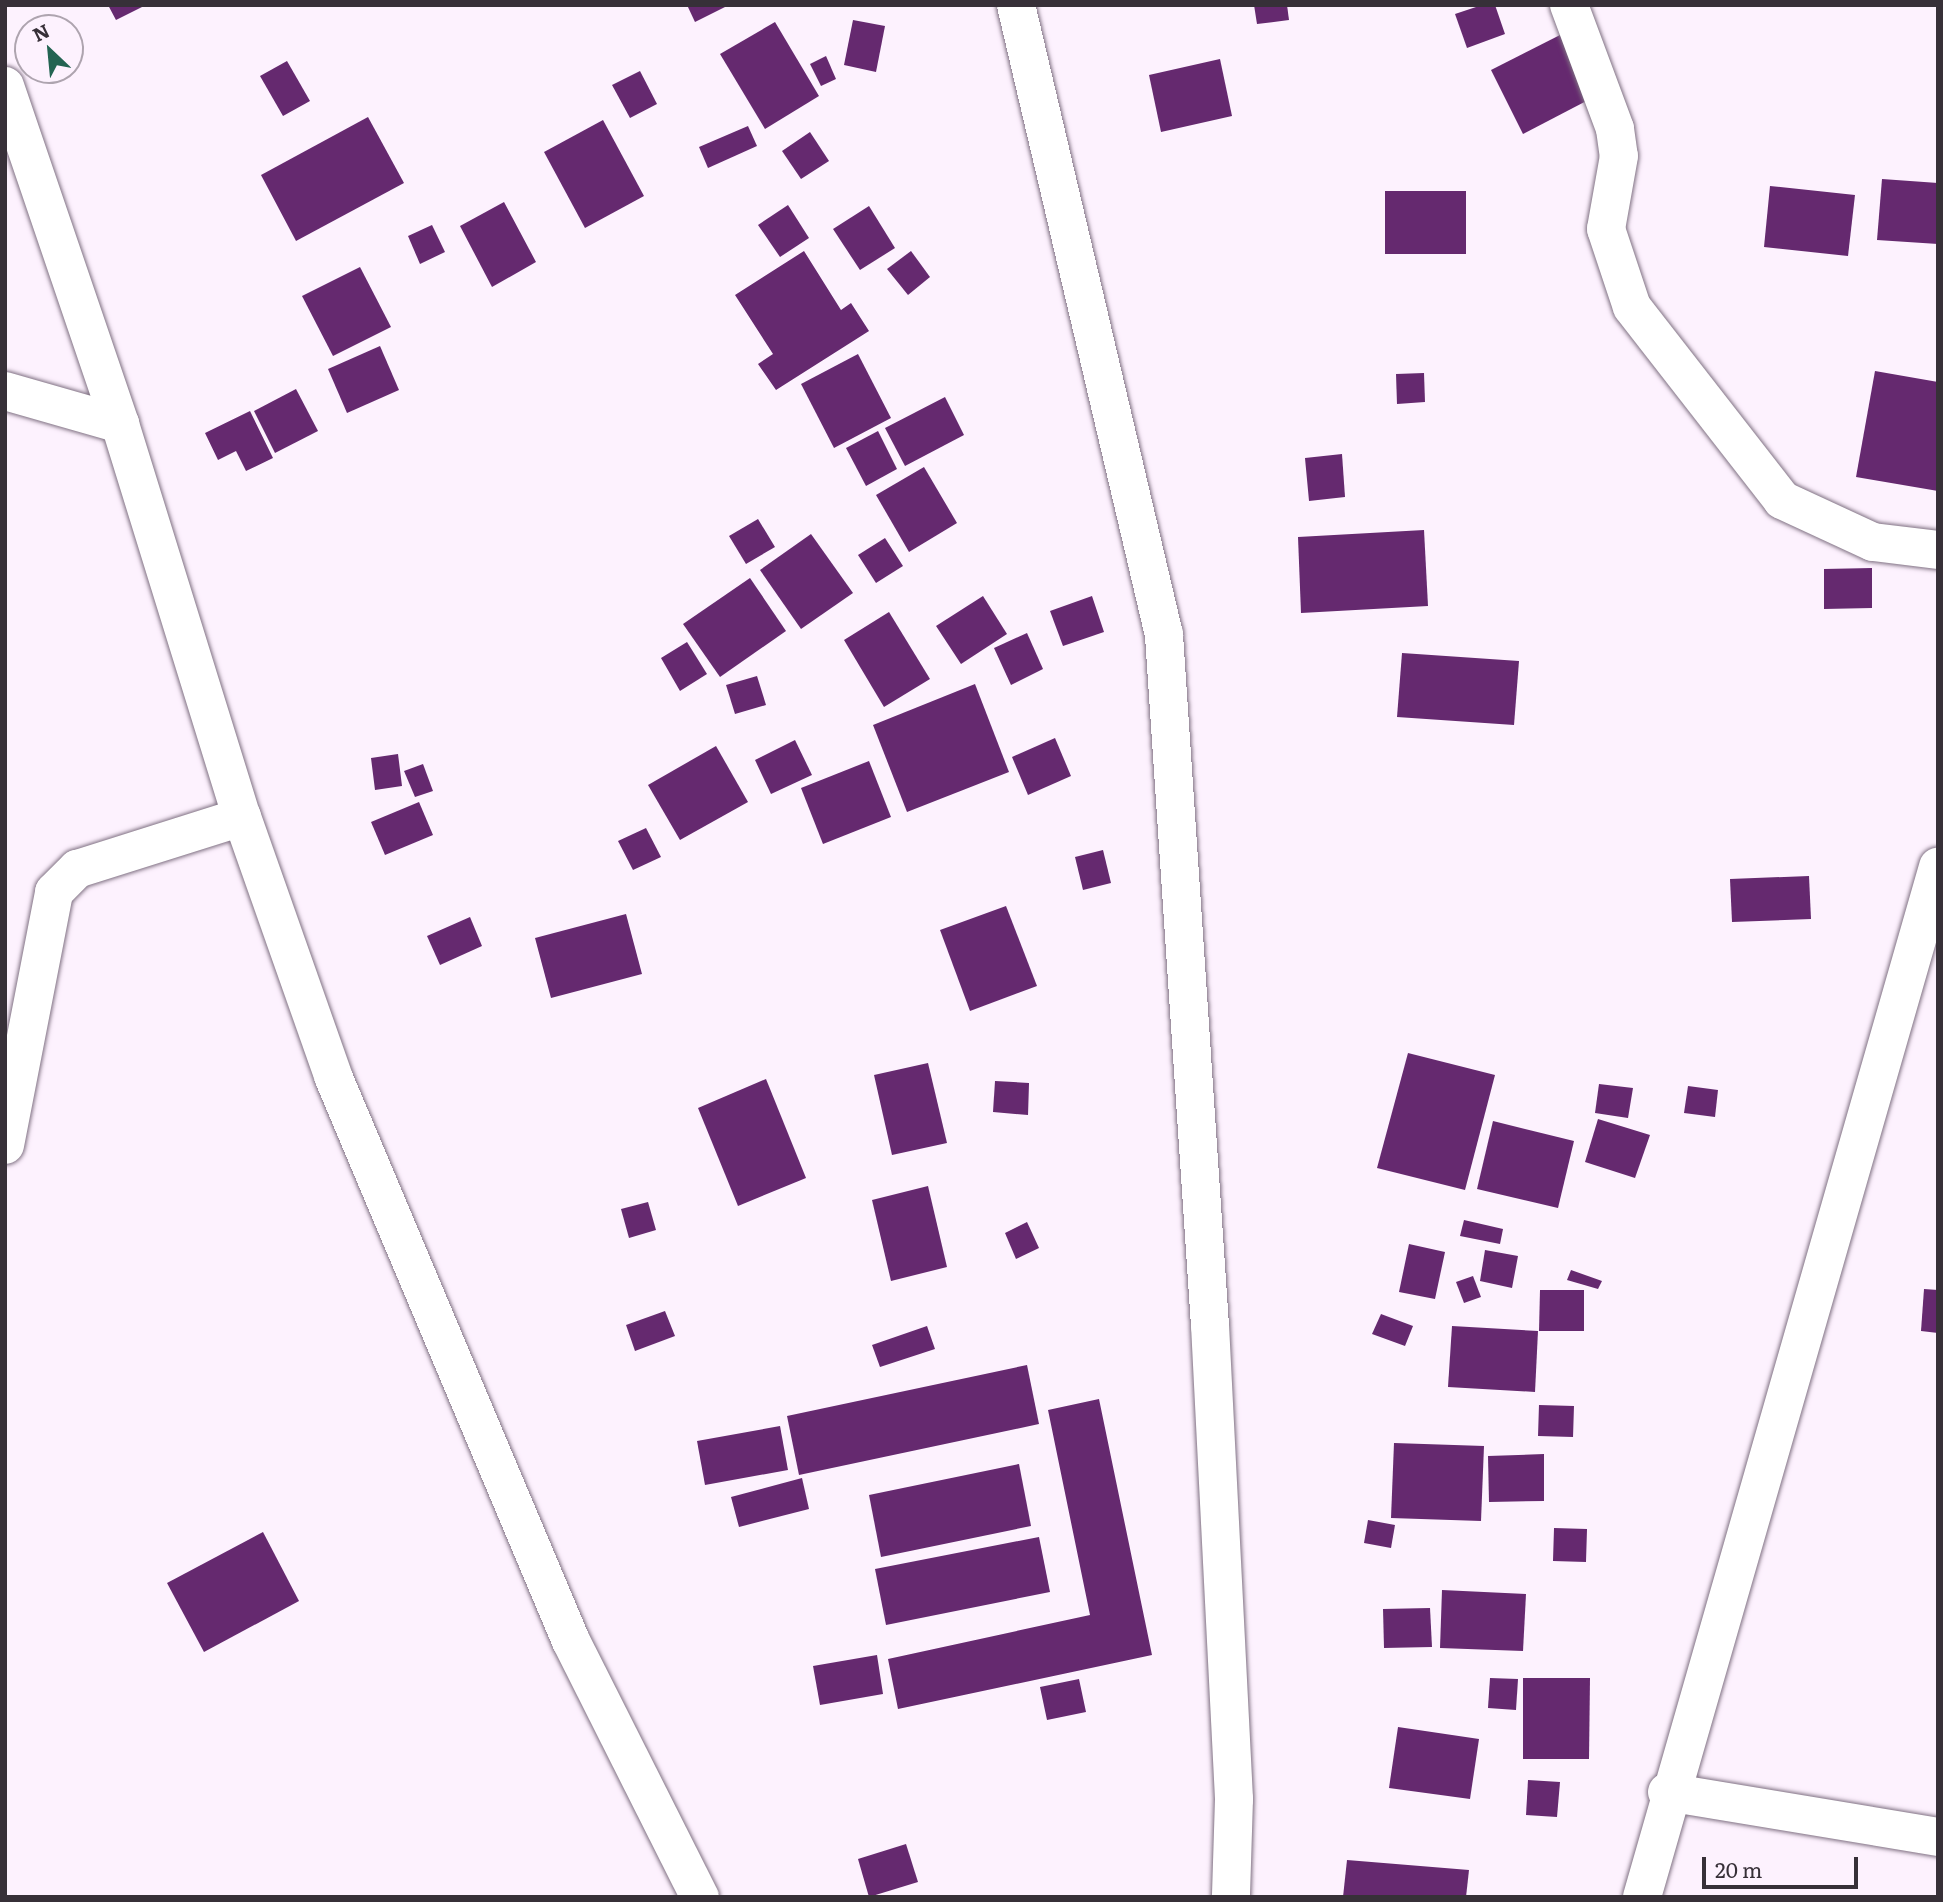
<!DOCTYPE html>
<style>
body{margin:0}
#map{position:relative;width:1943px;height:1902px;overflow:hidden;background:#fdf2fe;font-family:Literata,serif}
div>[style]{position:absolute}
.building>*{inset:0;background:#65296f}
.roads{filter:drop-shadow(0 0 2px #807183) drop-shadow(0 0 2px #807183)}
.minor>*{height:38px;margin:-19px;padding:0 19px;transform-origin:19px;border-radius:19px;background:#fff}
.major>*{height:38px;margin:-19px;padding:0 19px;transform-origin:19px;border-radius:19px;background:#fff}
span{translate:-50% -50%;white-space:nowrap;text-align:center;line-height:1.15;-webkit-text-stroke:7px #fdf2fe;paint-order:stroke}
.frame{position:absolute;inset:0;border:7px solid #373038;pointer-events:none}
.north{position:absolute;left:14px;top:14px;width:70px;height:70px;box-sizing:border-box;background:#fdf2fe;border:2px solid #aea4af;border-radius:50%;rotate:334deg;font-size:19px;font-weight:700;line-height:28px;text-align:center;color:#373038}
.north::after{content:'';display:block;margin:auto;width:24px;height:32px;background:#236452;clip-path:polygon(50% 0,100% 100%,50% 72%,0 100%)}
.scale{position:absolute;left:1702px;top:1857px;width:156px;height:32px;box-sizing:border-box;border:4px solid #373038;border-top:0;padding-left:9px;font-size:21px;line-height:24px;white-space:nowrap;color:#373038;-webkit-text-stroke:5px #fdf2fe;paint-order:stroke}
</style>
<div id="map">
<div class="building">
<i style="clip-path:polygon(108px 5px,146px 5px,116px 20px)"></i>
<i style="clip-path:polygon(687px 5px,729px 5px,695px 22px)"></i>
<i style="clip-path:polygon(1254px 5px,1287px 5px,1289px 20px,1257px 24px)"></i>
<i style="clip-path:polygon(1482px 5px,1495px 5px,1505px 34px,1467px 48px,1455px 14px)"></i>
<i style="clip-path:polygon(853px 20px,885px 26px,876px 72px,844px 65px)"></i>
<i style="clip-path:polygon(775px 22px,819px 96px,765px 129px,720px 54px)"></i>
<i style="clip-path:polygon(1562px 34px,1594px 97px,1523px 134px,1491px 70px)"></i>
<i style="clip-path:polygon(826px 56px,836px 79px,821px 86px,810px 64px)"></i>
<i style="clip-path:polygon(1220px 59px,1232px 116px,1161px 132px,1149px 75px)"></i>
<i style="clip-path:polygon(287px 61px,310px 101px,283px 116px,260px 76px)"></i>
<i style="clip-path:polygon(640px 71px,657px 104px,630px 118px,612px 85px)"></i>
<i style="clip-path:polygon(368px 117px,404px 183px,296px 241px,261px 175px)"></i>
<i style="clip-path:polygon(603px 120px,644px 196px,585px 228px,544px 152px)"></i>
<i style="clip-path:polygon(748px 126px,757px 146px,708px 168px,699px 147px)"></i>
<i style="clip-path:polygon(810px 132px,829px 161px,801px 179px,782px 151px)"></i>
<i style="clip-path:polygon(1882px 179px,1938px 183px,1938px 244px,1877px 240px)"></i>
<i style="clip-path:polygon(1770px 186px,1855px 195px,1848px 256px,1764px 247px)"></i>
<i style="clip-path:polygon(1385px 191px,1466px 191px,1466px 254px,1385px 254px)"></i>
<i style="clip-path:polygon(504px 202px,536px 262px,492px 287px,460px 226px)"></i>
<i style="clip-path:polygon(788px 205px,809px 238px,780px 257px,758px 225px)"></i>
<i style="clip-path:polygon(869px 206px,895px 248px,860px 270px,833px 229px)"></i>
<i style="clip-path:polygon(432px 225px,445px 252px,420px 264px,408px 236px)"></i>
<i style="clip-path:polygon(804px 251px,841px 310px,851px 303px,869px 331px,776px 390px,758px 364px,773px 354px,735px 295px)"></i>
<i style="clip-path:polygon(911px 251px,930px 277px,908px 295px,887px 269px)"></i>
<i style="clip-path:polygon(360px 267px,391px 327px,333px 356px,302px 296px)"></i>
<i style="clip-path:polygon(380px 346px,399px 390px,347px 413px,328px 369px)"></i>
<i style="clip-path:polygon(858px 354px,891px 418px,834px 448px,801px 384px)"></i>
<i style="clip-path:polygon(1875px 371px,1938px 382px,1938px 491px,1856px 477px)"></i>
<i style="clip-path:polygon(1424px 373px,1425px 402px,1397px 404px,1396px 374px)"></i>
<i style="clip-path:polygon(296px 389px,318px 431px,275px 453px,254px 411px)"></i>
<i style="clip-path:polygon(945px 397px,964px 435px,905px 466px,885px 428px)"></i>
<i style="clip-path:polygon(250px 411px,273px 458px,246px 471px,236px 451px,218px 460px,205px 433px)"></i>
<i style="clip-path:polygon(878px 431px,897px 469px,866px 486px,846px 448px)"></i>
<i style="clip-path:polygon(1342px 454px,1345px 497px,1309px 501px,1305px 458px)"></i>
<i style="clip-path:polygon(924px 467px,957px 523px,909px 552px,876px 495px)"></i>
<i style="clip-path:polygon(758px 519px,775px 547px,746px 564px,729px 536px)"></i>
<i style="clip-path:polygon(1424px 530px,1428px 606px,1301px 613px,1298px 537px)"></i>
<i style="clip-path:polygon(811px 534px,853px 593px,801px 629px,760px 570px)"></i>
<i style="clip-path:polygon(885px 538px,903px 566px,876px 583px,858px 555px)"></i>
<i style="clip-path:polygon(1872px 568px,1872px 608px,1824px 609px,1824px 569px)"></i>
<i style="clip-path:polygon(750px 578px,786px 631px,720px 677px,683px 624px)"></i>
<i style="clip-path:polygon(983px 596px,1007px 634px,961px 664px,936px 626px)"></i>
<i style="clip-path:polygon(1092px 596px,1104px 632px,1063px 646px,1050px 611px)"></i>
<i style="clip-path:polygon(889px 612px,930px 679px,884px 707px,844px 640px)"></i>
<i style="clip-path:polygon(1027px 633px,1043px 669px,1011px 685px,994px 648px)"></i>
<i style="clip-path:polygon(687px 642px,707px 674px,680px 691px,661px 658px)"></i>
<i style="clip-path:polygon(1402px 653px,1519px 661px,1514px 725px,1397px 717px)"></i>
<i style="clip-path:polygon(757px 676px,766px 705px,735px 714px,726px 685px)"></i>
<i style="clip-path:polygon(975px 684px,1009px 772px,907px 812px,873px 725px)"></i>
<i style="clip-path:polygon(1055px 738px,1071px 776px,1028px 795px,1012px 757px)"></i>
<i style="clip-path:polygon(795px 740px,812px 775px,771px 794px,755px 760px)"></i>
<i style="clip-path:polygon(716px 746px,748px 802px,680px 840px,648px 785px)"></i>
<i style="clip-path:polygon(398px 754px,402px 786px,375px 790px,371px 758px)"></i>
<i style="clip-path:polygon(869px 761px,891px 817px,823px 844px,801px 788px)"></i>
<i style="clip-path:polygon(423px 764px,433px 791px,415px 797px,404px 771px)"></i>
<i style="clip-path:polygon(419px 802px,433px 835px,385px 855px,371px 822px)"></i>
<i style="clip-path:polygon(646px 828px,661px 857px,633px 870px,618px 841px)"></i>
<i style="clip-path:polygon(1103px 850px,1111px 883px,1083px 890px,1075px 857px)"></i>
<i style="clip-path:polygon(1809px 876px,1811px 919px,1732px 922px,1730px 879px)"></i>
<i style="clip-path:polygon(1006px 906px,1037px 986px,970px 1011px,940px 930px)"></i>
<i style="clip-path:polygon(626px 914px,642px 974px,551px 998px,535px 938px)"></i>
<i style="clip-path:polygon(470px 917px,482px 946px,440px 965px,427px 936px)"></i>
<i style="clip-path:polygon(1408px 1053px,1495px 1075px,1465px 1190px,1377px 1168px)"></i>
<i style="clip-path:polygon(928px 1063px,947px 1143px,892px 1155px,874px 1075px)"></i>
<i style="clip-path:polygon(766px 1079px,806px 1178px,738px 1206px,698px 1108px)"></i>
<i style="clip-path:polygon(995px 1081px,1029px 1083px,1028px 1115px,993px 1112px)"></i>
<i style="clip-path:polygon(1599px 1084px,1633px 1088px,1628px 1118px,1595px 1113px)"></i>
<i style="clip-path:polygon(1688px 1086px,1718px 1090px,1715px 1117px,1684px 1113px)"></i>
<i style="clip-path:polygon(1598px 1119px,1650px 1135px,1635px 1178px,1585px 1162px)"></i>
<i style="clip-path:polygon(1493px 1121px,1574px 1141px,1558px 1208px,1477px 1189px)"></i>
<i style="clip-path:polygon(928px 1186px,947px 1267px,891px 1281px,872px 1200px)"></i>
<i style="clip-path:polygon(648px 1202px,656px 1230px,629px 1238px,621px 1209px)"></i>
<i style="clip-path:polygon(1464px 1220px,1503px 1229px,1500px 1244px,1460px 1236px)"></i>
<i style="clip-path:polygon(1027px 1222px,1039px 1248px,1016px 1259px,1005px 1233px)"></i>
<i style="clip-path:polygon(1409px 1244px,1445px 1252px,1435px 1299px,1399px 1292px)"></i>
<i style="clip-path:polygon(1485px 1250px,1518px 1256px,1512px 1288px,1480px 1281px)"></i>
<i style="clip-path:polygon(1571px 1270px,1602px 1281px,1598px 1289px,1567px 1280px)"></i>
<i style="clip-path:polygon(1473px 1276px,1481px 1297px,1464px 1303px,1456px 1282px)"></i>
<i style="clip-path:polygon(1924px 1289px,1938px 1290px,1938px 1333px,1921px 1331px)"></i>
<i style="clip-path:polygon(1540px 1290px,1584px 1290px,1584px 1331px,1539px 1331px)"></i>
<i style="clip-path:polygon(665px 1311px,675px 1336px,635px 1351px,626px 1325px)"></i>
<i style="clip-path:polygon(1381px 1314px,1413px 1326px,1405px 1346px,1372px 1334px)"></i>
<i style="clip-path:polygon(927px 1326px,935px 1349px,880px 1367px,872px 1345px)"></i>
<i style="clip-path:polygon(1452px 1326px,1538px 1331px,1535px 1392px,1448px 1387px)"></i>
<i style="clip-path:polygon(1027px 1365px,1039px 1424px,799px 1475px,787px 1416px)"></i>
<i style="clip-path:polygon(1099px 1399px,1152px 1655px,898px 1709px,888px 1659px,1090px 1615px,1048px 1410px)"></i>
<i style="clip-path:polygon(1539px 1405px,1574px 1406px,1573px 1437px,1538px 1436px)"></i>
<i style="clip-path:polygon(780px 1426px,788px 1470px,705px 1485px,697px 1441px)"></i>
<i style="clip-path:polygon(1394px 1443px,1484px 1446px,1481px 1521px,1391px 1518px)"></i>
<i style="clip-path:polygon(1544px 1454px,1544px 1501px,1489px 1502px,1488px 1456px)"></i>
<i style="clip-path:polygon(1019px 1464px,1031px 1526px,881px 1557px,869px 1495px)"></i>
<i style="clip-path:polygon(802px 1478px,809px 1509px,739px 1527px,731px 1497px)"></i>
<i style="clip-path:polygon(1368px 1520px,1395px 1525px,1391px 1548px,1364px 1543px)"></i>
<i style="clip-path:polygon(1554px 1528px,1587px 1529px,1586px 1562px,1553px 1561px)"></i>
<i style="clip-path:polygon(263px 1532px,299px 1601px,204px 1652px,167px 1583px)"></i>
<i style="clip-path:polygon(1039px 1537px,1050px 1592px,886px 1625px,875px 1569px)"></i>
<i style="clip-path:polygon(1442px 1590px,1526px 1594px,1523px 1651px,1440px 1648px)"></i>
<i style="clip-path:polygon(1430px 1608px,1432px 1647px,1384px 1648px,1383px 1609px)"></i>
<i style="clip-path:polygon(877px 1655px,883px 1694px,820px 1705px,813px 1666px)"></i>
<i style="clip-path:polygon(1490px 1678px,1518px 1679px,1516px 1710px,1488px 1708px)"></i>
<i style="clip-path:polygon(1523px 1678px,1590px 1678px,1589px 1759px,1523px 1759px)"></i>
<i style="clip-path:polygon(1079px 1679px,1086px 1712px,1047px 1720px,1040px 1687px)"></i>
<i style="clip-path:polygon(1398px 1727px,1479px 1739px,1470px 1799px,1389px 1788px)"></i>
<i style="clip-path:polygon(1528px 1780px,1560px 1782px,1557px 1817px,1526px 1815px)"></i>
<i style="clip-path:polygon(906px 1844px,918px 1882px,869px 1897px,858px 1859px)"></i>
<i style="clip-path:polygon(1347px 1860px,1469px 1870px,1466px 1897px,1343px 1897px)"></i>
</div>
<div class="roads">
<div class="minor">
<i style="left:1016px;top:5px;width:647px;rotate:76.78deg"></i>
<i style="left:1164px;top:635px;width:692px;rotate:86.19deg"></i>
<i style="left:1210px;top:1325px;width:475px;rotate:87.1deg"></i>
<i style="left:1234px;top:1799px;width:98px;rotate:91.8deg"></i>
<i style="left:1569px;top:5px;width:132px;rotate:69.6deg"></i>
<i style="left:1615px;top:129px;width:27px;rotate:82deg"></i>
<i style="left:1619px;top:156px;width:74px;rotate:100.1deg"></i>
<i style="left:1606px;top:229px;width:82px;rotate:71.6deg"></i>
<i style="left:1632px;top:307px;width:244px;rotate:52.1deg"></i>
<i style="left:1782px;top:500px;width:100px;rotate:24.8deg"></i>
<i style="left:1873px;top:542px;width:65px;rotate:7deg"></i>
<i style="left:5px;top:86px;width:357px;rotate:71.2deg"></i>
<i style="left:5px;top:1145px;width:258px;rotate:-79deg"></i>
<i style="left:54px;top:892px;width:33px;rotate:-45deg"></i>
<i style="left:77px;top:869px;width:173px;rotate:-17.5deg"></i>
<i style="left:1667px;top:1792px;width:275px;rotate:9.4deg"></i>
<i style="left:1642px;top:1897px;width:1072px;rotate:-73.97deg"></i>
</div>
<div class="major">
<i style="left:5px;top:391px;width:120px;rotate:16deg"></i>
<i style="left:120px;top:424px;width:412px;rotate:72.8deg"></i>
<i style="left:242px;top:817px;width:275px;rotate:70.6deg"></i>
<i style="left:333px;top:1076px;width:613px;rotate:67.16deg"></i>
<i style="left:571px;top:1641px;width:287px;rotate:63.3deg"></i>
</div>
</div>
<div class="frame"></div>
<div class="north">N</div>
<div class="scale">20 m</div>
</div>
